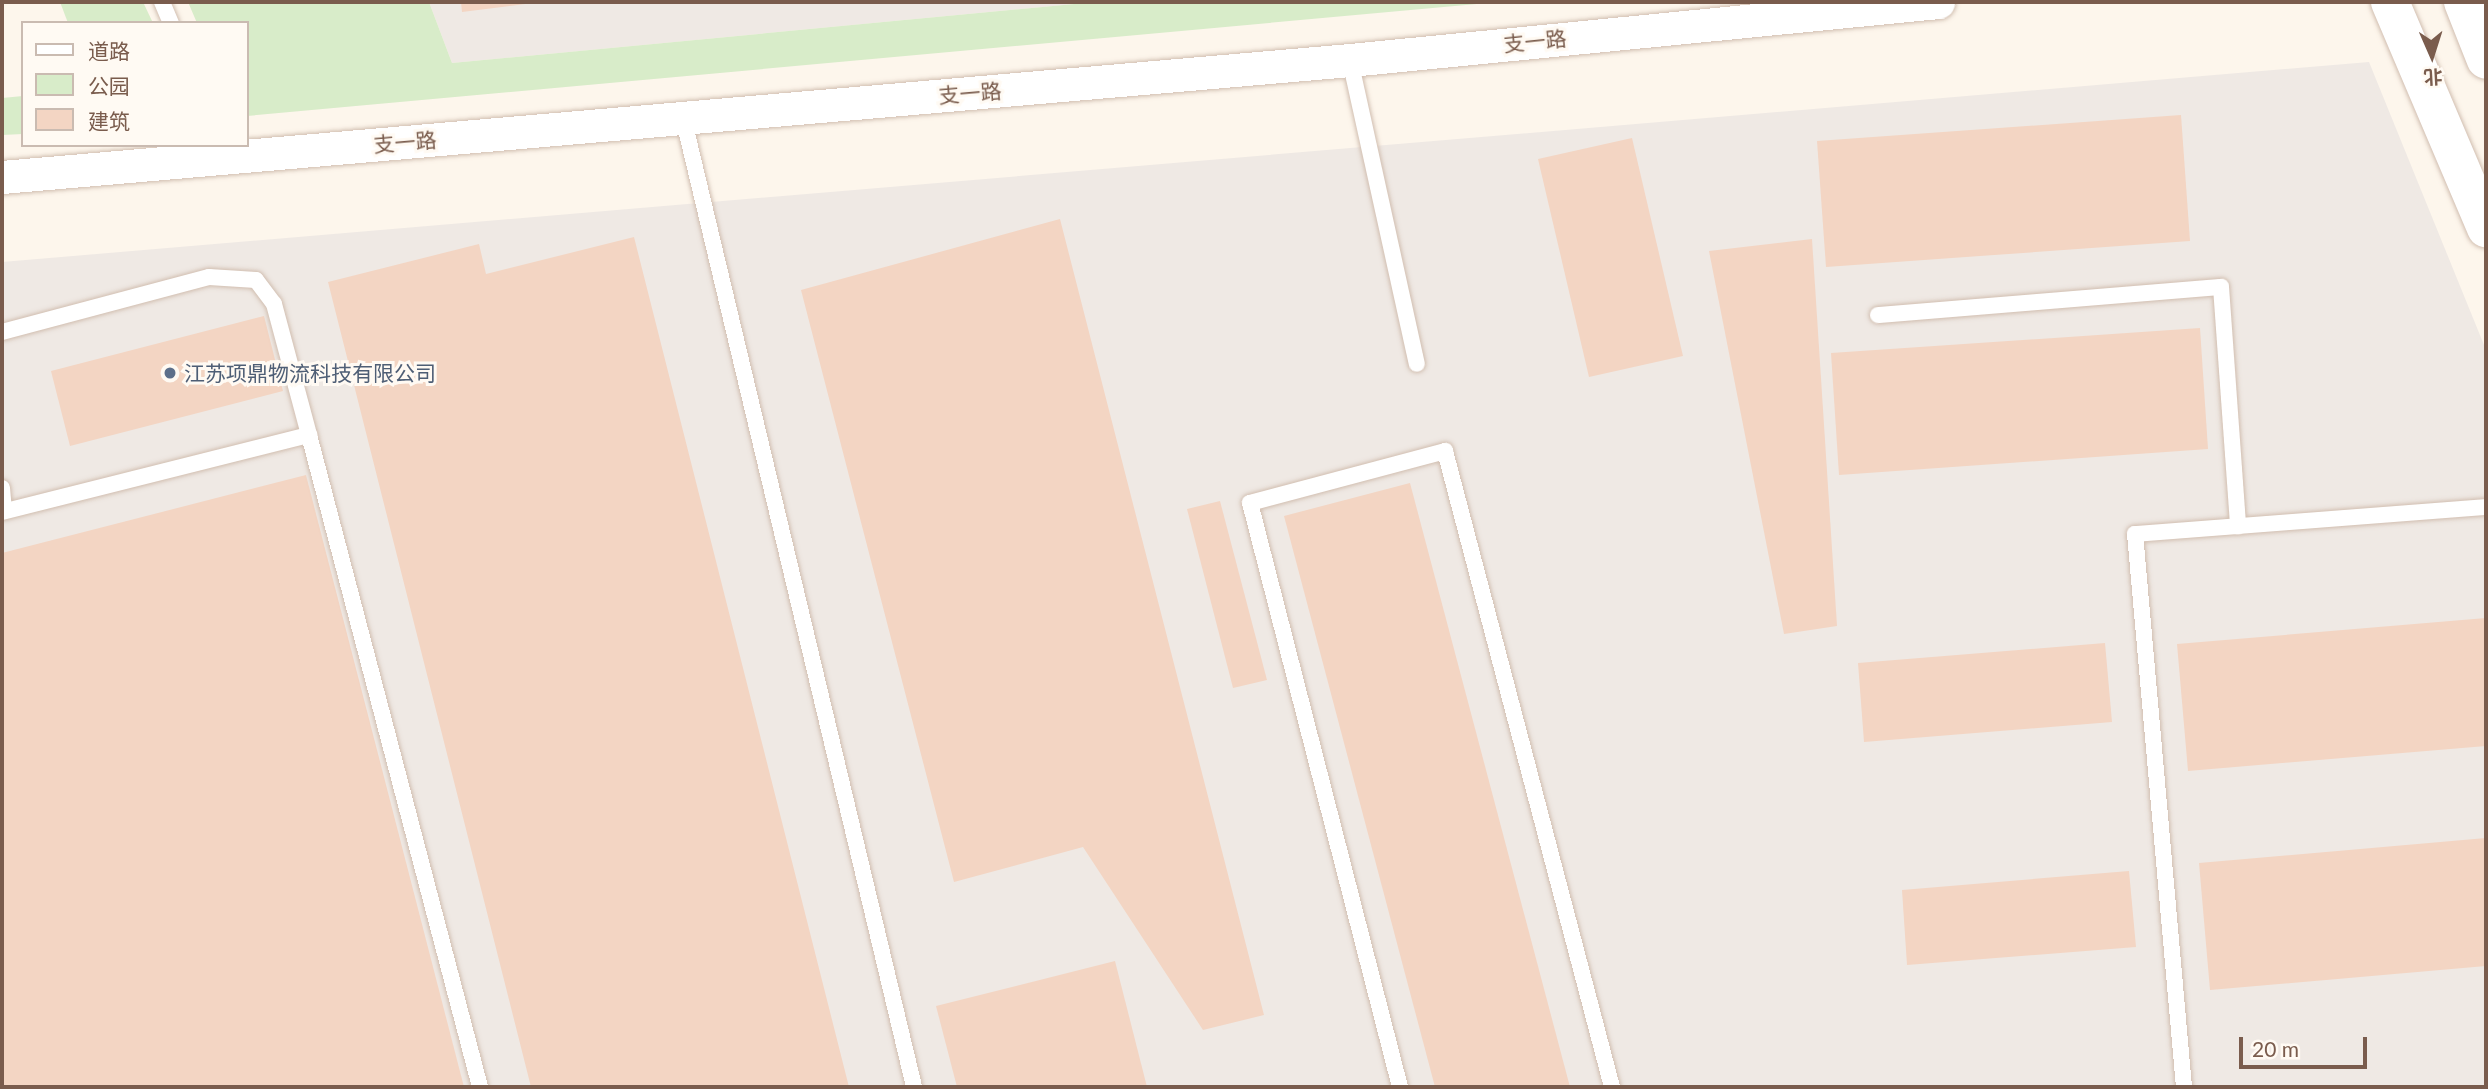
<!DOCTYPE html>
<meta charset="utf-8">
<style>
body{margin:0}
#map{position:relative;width:2488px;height:1089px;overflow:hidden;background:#fdf6ec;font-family:Lato,"Noto Sans SC",sans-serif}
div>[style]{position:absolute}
.industrial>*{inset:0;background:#efe9e4}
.green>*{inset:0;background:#d8ecc9}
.building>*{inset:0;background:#f3d5c3}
.roads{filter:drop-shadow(0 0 2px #d1beb0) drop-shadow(0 0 2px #d1beb0)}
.service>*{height:16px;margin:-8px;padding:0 8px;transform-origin:8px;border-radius:8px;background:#fff}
.minor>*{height:33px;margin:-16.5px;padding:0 16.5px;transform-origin:16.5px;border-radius:16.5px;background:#fff}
.secondary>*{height:38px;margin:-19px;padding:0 19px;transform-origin:19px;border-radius:19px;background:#fff}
.dots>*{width:19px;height:19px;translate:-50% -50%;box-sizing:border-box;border:4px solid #fffaf3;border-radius:50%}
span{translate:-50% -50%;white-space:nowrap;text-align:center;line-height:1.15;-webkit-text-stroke:6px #fffaf3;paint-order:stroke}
.street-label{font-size:21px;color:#7a5c4d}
.service-label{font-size:21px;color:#4e5e75}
.left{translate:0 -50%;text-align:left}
.frame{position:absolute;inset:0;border:4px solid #7a5c4d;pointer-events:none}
.legend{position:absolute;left:21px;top:21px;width:228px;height:126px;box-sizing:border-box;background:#fffaf3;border:2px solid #cabbb1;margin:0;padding:9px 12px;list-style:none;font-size:21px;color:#7a5c4d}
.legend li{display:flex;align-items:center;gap:14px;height:35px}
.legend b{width:35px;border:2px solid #cabbb1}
.north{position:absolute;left:2397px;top:21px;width:70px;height:70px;-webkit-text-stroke:5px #fffaf3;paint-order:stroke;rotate:177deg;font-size:19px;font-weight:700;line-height:28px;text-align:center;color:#7a5c4d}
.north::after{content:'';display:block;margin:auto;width:24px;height:32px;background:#7a5c4d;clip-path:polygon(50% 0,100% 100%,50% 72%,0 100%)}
.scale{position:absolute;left:2239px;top:1037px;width:128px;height:32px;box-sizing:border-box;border:4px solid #7a5c4d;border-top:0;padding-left:9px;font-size:21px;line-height:24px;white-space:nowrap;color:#7a5c4d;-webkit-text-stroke:5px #fffaf3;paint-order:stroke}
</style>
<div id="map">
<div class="industrial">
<i style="clip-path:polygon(429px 2px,1095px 2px,452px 63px)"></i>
<i style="clip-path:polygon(2369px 62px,2486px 350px,2486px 1087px,2px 1087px,2px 262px)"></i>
</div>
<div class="green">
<i style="clip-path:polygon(60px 2px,143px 2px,153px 23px,68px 23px)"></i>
<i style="clip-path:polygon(188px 2px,429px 2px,452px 63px,1095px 2px,1499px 2px,247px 116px,247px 23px,197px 23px)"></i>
<i style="clip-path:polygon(23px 96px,23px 134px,2px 135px,2px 98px)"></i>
</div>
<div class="building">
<i style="clip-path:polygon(461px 2px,533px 2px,533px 3px,462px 12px)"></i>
<i style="clip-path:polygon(2181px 115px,2190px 241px,1826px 267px,1817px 141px)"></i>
<i style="clip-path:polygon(1632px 138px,1683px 356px,1589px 377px,1538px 159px)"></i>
<i style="clip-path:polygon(1060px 219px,1264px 1015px,1203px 1030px,1083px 847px,954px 882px,801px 290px)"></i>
<i style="clip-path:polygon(634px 237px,849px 1087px,531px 1087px,328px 282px,479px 244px,486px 274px)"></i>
<i style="clip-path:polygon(1812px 239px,1837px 626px,1784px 634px,1709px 251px)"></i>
<i style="clip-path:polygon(264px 316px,283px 391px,70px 446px,51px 371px)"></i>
<i style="clip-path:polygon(2200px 328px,2208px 449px,1839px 475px,1831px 353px)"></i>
<i style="clip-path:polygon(306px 475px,464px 1087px,2px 1087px,2px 553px)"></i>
<i style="clip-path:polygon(1410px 483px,1570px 1087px,1435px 1087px,1284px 516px)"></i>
<i style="clip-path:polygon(1220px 501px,1267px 680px,1233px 688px,1187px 509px)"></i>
<i style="clip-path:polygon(2486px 618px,2486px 746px,2188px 771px,2177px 644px)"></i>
<i style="clip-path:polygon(2105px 643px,2112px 722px,1864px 742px,1858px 663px)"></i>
<i style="clip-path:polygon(2486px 838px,2486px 966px,2210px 990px,2199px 863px)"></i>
<i style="clip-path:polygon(2129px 871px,2136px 947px,1907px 965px,1902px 890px)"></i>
<i style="clip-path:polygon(1115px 961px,1147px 1087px,957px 1087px,936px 1006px)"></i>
</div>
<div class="roads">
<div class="service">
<i style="left:162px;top:2px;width:23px;rotate:67deg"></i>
<i style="left:1350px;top:60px;width:311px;rotate:77.6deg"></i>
<i style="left:683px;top:117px;width:997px;rotate:76.6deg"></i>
<i style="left:1878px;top:315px;width:344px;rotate:-4.7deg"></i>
<i style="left:2221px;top:287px;width:240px;rotate:85.9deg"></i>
<i style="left:2px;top:332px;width:214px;rotate:-14.9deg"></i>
<i style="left:209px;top:277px;width:47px;rotate:3.7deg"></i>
<i style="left:256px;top:280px;width:30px;rotate:53deg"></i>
<i style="left:274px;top:304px;width:136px;rotate:75deg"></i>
<i style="left:2px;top:488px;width:23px;rotate:85deg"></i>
<i style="left:2px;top:512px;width:317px;rotate:-14.1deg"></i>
<i style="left:309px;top:435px;width:674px;rotate:75.3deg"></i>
<i style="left:1400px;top:1087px;width:603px;rotate:-104.4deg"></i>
<i style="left:1250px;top:503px;width:202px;rotate:-14.9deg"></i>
<i style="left:1445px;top:451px;width:658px;rotate:75.29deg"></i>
<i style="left:2184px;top:1087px;width:555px;rotate:-95.06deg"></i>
<i style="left:2135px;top:534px;width:352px;rotate:-4.4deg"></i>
</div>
<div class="minor">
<i style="left:2px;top:177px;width:1353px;rotate:-4.96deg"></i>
<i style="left:1350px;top:60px;width:591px;rotate:-5.63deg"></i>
</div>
<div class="secondary">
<i style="left:2390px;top:2px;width:246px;rotate:67deg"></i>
<i style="left:2463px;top:2px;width:62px;rotate:68.4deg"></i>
</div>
</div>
<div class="dots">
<i style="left:170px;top:373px;background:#5c6f8a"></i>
</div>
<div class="street-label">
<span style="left:1535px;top:41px;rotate:-6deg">支一路</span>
<span style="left:970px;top:93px;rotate:-5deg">支一路</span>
<span style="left:405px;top:142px;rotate:-5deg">支一路</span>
</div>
<div class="service-label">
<span class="left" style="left:184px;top:373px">江苏项鼎物流科技有限公司</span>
</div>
<div class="frame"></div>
<ul class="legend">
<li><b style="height:9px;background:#fff"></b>道路</li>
<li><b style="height:19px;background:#d8ecc9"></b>公园</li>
<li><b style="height:19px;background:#f3d5c3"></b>建筑</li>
</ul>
<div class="north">北</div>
<div class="scale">20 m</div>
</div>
